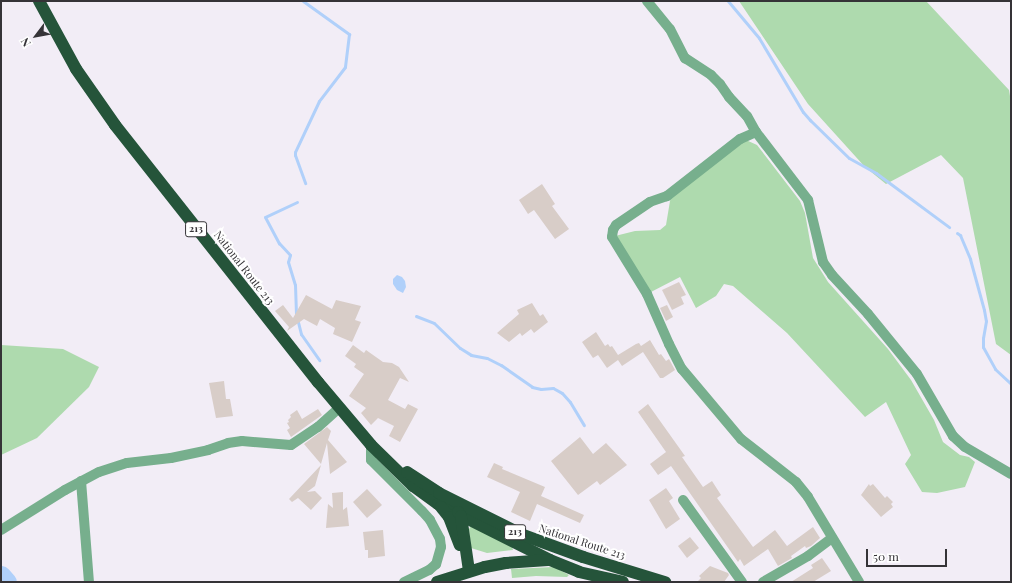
<!DOCTYPE html>
<style>
body{margin:0}
#map{position:relative;width:1012px;height:583px;overflow:hidden;background:#f2edf6;font-family:"Playfair Display",serif}
div>[style]{position:absolute}
.green>*{inset:0;background:#aedaae}
.water>*{inset:0;background:#b0d0fa}
.stream>*{height:3px;margin:-1.5px;padding:0 1.5px;transform-origin:1.5px;border-radius:1.5px;background:#b0d0fa}
.river>*{height:19px;margin:-9.5px;padding:0 9.5px;transform-origin:9.5px;border-radius:9.5px;background:#b0d0fa}
.building>*{inset:0;background:#d8cdc8}
.minor>*{height:10px;margin:-5px;padding:0 5px;transform-origin:5px;border-radius:5px;background:#77af8d}
.highway>*{height:12px;margin:-6px;padding:0 6px;transform-origin:6px;border-radius:6px;background:#25543a}
span{translate:-50% -50%;white-space:nowrap;text-align:center;line-height:1.15;-webkit-text-stroke:4px #fff;paint-order:stroke}
.shield-label span{padding:1px 3px;background:#fff;border:1px solid;border-radius:3px;-webkit-text-stroke-width:0}
.shield-label{font-size:10px;color:#353337;font-weight:700}
.street-label{font-size:11px;color:#353337}
.frame{position:absolute;inset:0;border:2px solid #353337;pointer-events:none}
.north{position:absolute;left:16px;top:16px;width:40px;height:40px;-webkit-text-stroke:3px #fff;paint-order:stroke;rotate:238deg;font-size:11px;font-weight:700;line-height:16px;text-align:center;color:#353337}
.north::after{content:'';display:block;margin:auto;width:14px;height:18px;background:#353337;clip-path:polygon(50% 0,100% 100%,50% 72%,0 100%)}
.scale{position:absolute;left:866px;top:549px;width:81px;height:18px;box-sizing:border-box;border:2px solid #353337;border-top:0;padding-left:5px;font-size:12px;line-height:14px;white-space:nowrap;color:#353337;-webkit-text-stroke:3px #fff;paint-order:stroke}
</style>
<div id="map">
<div class="green">
<i style="clip-path:polygon(739px 1px,926px 1px,1009px 90px,1011px 102px,1011px 355px,996px 344px,963px 178px,941px 155px,886px 184px,865px 167px,808px 104px)"></i>
<i style="clip-path:polygon(746px 140px,757px 145px,800px 201px,805px 213px,813px 258px,828px 282px,888px 349px,911px 380px,934px 420px,943px 442px,960px 455px,969px 457px,975px 462px,965px 487px,937px 493px,922px 492px,905px 464px,911px 455px,886px 402px,865px 417px,787px 333px,733px 286px,724px 284px,716px 296px,696px 308px,680px 277px,649px 293px,615px 236px,635px 231px,660px 230px,666px 225px,671px 195px)"></i>
<i style="clip-path:polygon(1px 345px,63px 349px,99px 367px,89px 387px,37px 438px,1px 455px)"></i>
<i style="clip-path:polygon(471px 526px,512px 546px,513px 550px,487px 553px,471px 548px,469px 529px)"></i>
<i style="clip-path:polygon(554px 567px,569px 575px,567px 577px,536px 576px,512px 578px,511px 569px)"></i>
</div>
<div class="water">
<i style="clip-path:polygon(397px 275px,402px 277px,405px 281px,406px 287px,403px 293px,397px 290px,393px 284px,393px 279px)"></i>
</div>
<div class="stream">
<i style="left:303px;top:1px;width:57px;rotate:35.7deg"></i>
<i style="left:349px;top:34px;width:33px;rotate:97deg"></i>
<i style="left:345px;top:67px;width:43px;rotate:127.4deg"></i>
<i style="left:319px;top:101px;width:56px;rotate:115.2deg"></i>
<i style="left:295px;top:152px;width:3px;rotate:90deg"></i>
<i style="left:295px;top:155px;width:30px;rotate:70deg"></i>
<i style="left:728px;top:1px;width:48px;rotate:50deg"></i>
<i style="left:759px;top:38px;width:86px;rotate:59.3deg"></i>
<i style="left:803px;top:112px;width:11px;rotate:49deg"></i>
<i style="left:810px;top:120px;width:54px;rotate:44.3deg"></i>
<i style="left:849px;top:158px;width:31px;rotate:29deg"></i>
<i style="left:876px;top:173px;width:91px;rotate:36.5deg"></i>
<i style="left:297px;top:202px;width:35px;rotate:155deg"></i>
<i style="left:265px;top:217px;width:30px;rotate:62deg"></i>
<i style="left:279px;top:243px;width:16px;rotate:47deg"></i>
<i style="left:290px;top:255px;width:7px;rotate:106deg"></i>
<i style="left:288px;top:262px;width:24px;rotate:73deg"></i>
<i style="left:295px;top:285px;width:29px;rotate:88deg"></i>
<i style="left:296px;top:314px;width:21px;rotate:76deg"></i>
<i style="left:301px;top:334px;width:32px;rotate:55deg"></i>
<i style="left:957px;top:233px;width:4px;rotate:34deg"></i>
<i style="left:960px;top:235px;width:26px;rotate:67deg"></i>
<i style="left:970px;top:259px;width:53px;rotate:74.6deg"></i>
<i style="left:984px;top:310px;width:11px;rotate:80deg"></i>
<i style="left:986px;top:321px;width:17px;rotate:100deg"></i>
<i style="left:983px;top:338px;width:9px;rotate:90deg"></i>
<i style="left:983px;top:347px;width:25px;rotate:61deg"></i>
<i style="left:995px;top:369px;width:22px;rotate:43deg"></i>
<i style="left:416px;top:316px;width:19px;rotate:21deg"></i>
<i style="left:434px;top:323px;width:36px;rotate:44deg"></i>
<i style="left:460px;top:348px;width:13px;rotate:32deg"></i>
<i style="left:471px;top:355px;width:16px;rotate:11deg"></i>
<i style="left:487px;top:358px;width:16px;rotate:27deg"></i>
<i style="left:501px;top:365px;width:38px;rotate:35deg"></i>
<i style="left:532px;top:387px;width:9px;rotate:13deg"></i>
<i style="left:541px;top:389px;width:12px;rotate:-5deg"></i>
<i style="left:553px;top:388px;width:10px;rotate:29deg"></i>
<i style="left:562px;top:393px;width:12px;rotate:48deg"></i>
<i style="left:570px;top:402px;width:27px;rotate:59deg"></i>
</div>
<div class="river">
<i style="left:1px;top:575px;width:9px;rotate:49deg"></i>
</div>
<div class="building">
<i style="clip-path:polygon(542px 184px,555px 204px,552px 206px,569px 229px,555px 239px,534px 210px,528px 214px,519px 200px)"></i>
<i style="clip-path:polygon(679px 282px,686px 295px,681px 297px,684px 304px,672px 310px,662px 290px)"></i>
<i style="clip-path:polygon(306px 295px,332px 309px,336px 300px,361px 306px,355px 320px,361px 322px,352px 342px,333px 334px,335px 328px,320px 319px,317px 326px,304px 319px,287px 331px,289px 327px,275px 311px,283px 305px,293px 318px)"></i>
<i style="clip-path:polygon(532px 303px,540px 316px,543px 314px,548px 322px,534px 333px,531px 329px,522px 336px,520px 333px,509px 342px,497px 333px,519px 314px,517px 310px)"></i>
<i style="clip-path:polygon(667px 305px,673px 317px,666px 321px,660px 308px)"></i>
<i style="clip-path:polygon(596px 332px,605px 346px,608px 344px,610px 347px,612px 346px,618px 355px,636px 344px,639px 343px,641px 346px,650px 340px,659px 355px,661px 354px,666px 361px,669px 359px,675px 370px,663px 378px,660px 378px,643px 352px,622px 366px,618px 360px,607px 368px,598px 355px,593px 358px,582px 342px)"></i>
<i style="clip-path:polygon(353px 345px,364px 353px,366px 350px,383px 362px,392px 363px,399px 367px,409px 382px,400px 378px,388px 400px,405px 409px,408px 404px,418px 409px,400px 442px,389px 436px,394px 426px,378px 418px,371px 425px,361px 413px,366px 408px,349px 396px,364px 374px,354px 367px,356px 364px,345px 356px)"></i>
<i style="clip-path:polygon(224px 381px,226px 399px,230px 399px,233px 416px,216px 418px,209px 383px)"></i>
<i style="clip-path:polygon(648px 404px,685px 456px,682px 457px,703px 487px,712px 481px,721px 495px,717px 498px,753px 547px,775px 530px,787px 546px,813px 527px,820px 538px,811px 546px,806px 548px,805px 546px,791px 556px,792px 558px,778px 566px,768px 549px,744px 566px,740px 559px,738px 562px,671px 466px,658px 475px,650px 464px,666px 452px,638px 412px)"></i>
<i style="clip-path:polygon(318px 409px,322px 415px,291px 437px,287px 430px,290px 428px,287px 423px,289px 422px,288px 420px,291px 417px,290px 415px,297px 410px,302px 419px)"></i>
<i style="clip-path:polygon(327px 427px,331px 431px,328px 440px,347px 462px,330px 474px,327px 443px,321px 464px,304px 444px)"></i>
<i style="clip-path:polygon(580px 437px,593px 454px,606px 443px,627px 465px,600px 485px,597px 481px,578px 495px,551px 461px)"></i>
<i style="clip-path:polygon(494px 463px,503px 467px,502px 469px,545px 487px,541px 496px,584px 515px,580px 523px,537px 504px,530px 521px,511px 512px,520px 492px,487px 477px)"></i>
<i style="clip-path:polygon(321px 465px,315px 486px,307px 492px,315px 491px,322px 498px,311px 510px,298px 498px,292px 502px,289px 499px)"></i>
<i style="clip-path:polygon(869px 484px,870px 486px,873px 484px,885px 498px,887px 496px,893px 502px,891px 504px,893px 507px,881px 517px,861px 495px)"></i>
<i style="clip-path:polygon(666px 488px,673px 498px,669px 501px,680px 519px,666px 529px,649px 500px)"></i>
<i style="clip-path:polygon(367px 489px,382px 505px,367px 518px,353px 502px)"></i>
<i style="clip-path:polygon(343px 492px,343px 510px,347px 507px,349px 526px,326px 528px,328px 504px,333px 508px,332px 493px)"></i>
<i style="clip-path:polygon(383px 530px,385px 556px,368px 558px,368px 550px,365px 550px,363px 532px)"></i>
<i style="clip-path:polygon(690px 537px,699px 548px,687px 558px,678px 546px)"></i>
<i style="clip-path:polygon(822px 558px,831px 571px,813px 582px,791px 582px,813px 568px,811px 565px)"></i>
<i style="clip-path:polygon(710px 566px,728px 573px,729px 575px,724px 582px,697px 582px,701px 578px,699px 576px)"></i>
</div>
<div class="minor">
<i style="left:647px;top:1px;width:36px;rotate:51deg"></i>
<i style="left:670px;top:29px;width:33px;rotate:63deg"></i>
<i style="left:685px;top:58px;width:31px;rotate:33deg"></i>
<i style="left:711px;top:75px;width:13px;rotate:45deg"></i>
<i style="left:720px;top:84px;width:16px;rotate:55deg"></i>
<i style="left:729px;top:97px;width:26px;rotate:47deg"></i>
<i style="left:747px;top:116px;width:18px;rotate:61deg"></i>
<i style="left:756px;top:132px;width:86px;rotate:52.6deg"></i>
<i style="left:808px;top:200px;width:64px;rotate:76.4deg"></i>
<i style="left:823px;top:262px;width:16px;rotate:55deg"></i>
<i style="left:832px;top:275px;width:53px;rotate:47.3deg"></i>
<i style="left:868px;top:314px;width:77px;rotate:50.8deg"></i>
<i style="left:917px;top:374px;width:72px;rotate:59.9deg"></i>
<i style="left:953px;top:436px;width:16px;rotate:43deg"></i>
<i style="left:965px;top:447px;width:53px;rotate:30.4deg"></i>
<i style="left:756px;top:132px;width:17px;rotate:156deg"></i>
<i style="left:740px;top:139px;width:93px;rotate:142deg"></i>
<i style="left:667px;top:196px;width:18px;rotate:161deg"></i>
<i style="left:650px;top:202px;width:41px;rotate:145.9deg"></i>
<i style="left:616px;top:225px;width:6px;rotate:121deg"></i>
<i style="left:613px;top:230px;width:7px;rotate:98deg"></i>
<i style="left:612px;top:237px;width:67px;rotate:58.4deg"></i>
<i style="left:647px;top:294px;width:55px;rotate:66.3deg"></i>
<i style="left:669px;top:344px;width:28px;rotate:63deg"></i>
<i style="left:682px;top:369px;width:92px;rotate:49.9deg"></i>
<i style="left:741px;top:439px;width:70px;rotate:38deg"></i>
<i style="left:796px;top:482px;width:19px;rotate:51deg"></i>
<i style="left:808px;top:497px;width:99px;rotate:59deg"></i>
<i style="left:371px;top:445px;width:15px;rotate:90deg"></i>
<i style="left:371px;top:460px;width:72px;rotate:45deg"></i>
<i style="left:422px;top:511px;width:12px;rotate:48deg"></i>
<i style="left:430px;top:520px;width:21px;rotate:62deg"></i>
<i style="left:440px;top:539px;width:8px;rotate:83deg"></i>
<i style="left:441px;top:547px;width:18px;rotate:106deg"></i>
<i style="left:436px;top:564px;width:9px;rotate:139deg"></i>
<i style="left:429px;top:570px;width:28px;rotate:154deg"></i>
<i style="left:81px;top:481px;width:101px;rotate:85.5deg"></i>
<i style="left:683px;top:500px;width:101px;rotate:54.3deg"></i>
<i style="left:1px;top:530px;width:75px;rotate:-32deg"></i>
<i style="left:65px;top:490px;width:38px;rotate:-28deg"></i>
<i style="left:99px;top:472px;width:29px;rotate:-18deg"></i>
<i style="left:127px;top:463px;width:44px;rotate:-6.5deg"></i>
<i style="left:171px;top:458px;width:38px;rotate:-12deg"></i>
<i style="left:208px;top:450px;width:21px;rotate:-19deg"></i>
<i style="left:228px;top:443px;width:14px;rotate:-8deg"></i>
<i style="left:242px;top:441px;width:49px;rotate:4.7deg"></i>
<i style="left:291px;top:445px;width:32px;rotate:-34deg"></i>
<i style="left:318px;top:427px;width:28px;rotate:-42deg"></i>
<i style="left:763px;top:582px;width:52px;rotate:-30deg"></i>
<i style="left:808px;top:556px;width:30px;rotate:-37deg"></i>
</div>
<div class="highway">
<i style="left:39px;top:1px;width:77px;rotate:61.4deg"></i>
<i style="left:76px;top:69px;width:68px;rotate:55.1deg"></i>
<i style="left:115px;top:125px;width:328px;rotate:51.7deg"></i>
<i style="left:318px;top:382px;width:82px;rotate:49.9deg"></i>
<i style="left:371px;top:445px;width:59px;rotate:44.3deg"></i>
<i style="left:413px;top:486px;width:31px;rotate:36deg"></i>
<i style="left:438px;top:504px;width:125px;rotate:26.6deg"></i>
<i style="left:550px;top:560px;width:31px;rotate:22deg"></i>
<i style="left:579px;top:572px;width:45px;rotate:12.8deg"></i>
<i style="left:407px;top:472px;width:38px;rotate:33deg"></i>
<i style="left:439px;top:493px;width:94px;rotate:26.6deg"></i>
<i style="left:523px;top:535px;width:64px;rotate:20.1deg"></i>
<i style="left:583px;top:557px;width:86px;rotate:17deg"></i>
<i style="left:441px;top:507px;width:13px;rotate:51deg"></i>
<i style="left:449px;top:517px;width:30px;rotate:69deg"></i>
<i style="left:458px;top:512px;width:5px;rotate:53deg"></i>
<i style="left:461px;top:516px;width:56px;rotate:81.7deg"></i>
<i style="left:437px;top:582px;width:50px;rotate:-17.4deg"></i>
<i style="left:485px;top:567px;width:21px;rotate:-11deg"></i>
<i style="left:506px;top:563px;width:42px;rotate:-4.1deg"></i>
</div>
<div class="shield-label">
<span style="left:196px;top:229px">213</span>
<span style="left:515px;top:532px">213</span>
</div>
<div class="street-label">
<span style="left:244px;top:268px;rotate:52deg">National Route 213</span>
<span style="left:582px;top:542px;rotate:18deg">National Route 213</span>
</div>
<div class="frame"></div>
<div class="north">N</div>
<div class="scale">50 m</div>
</div>
